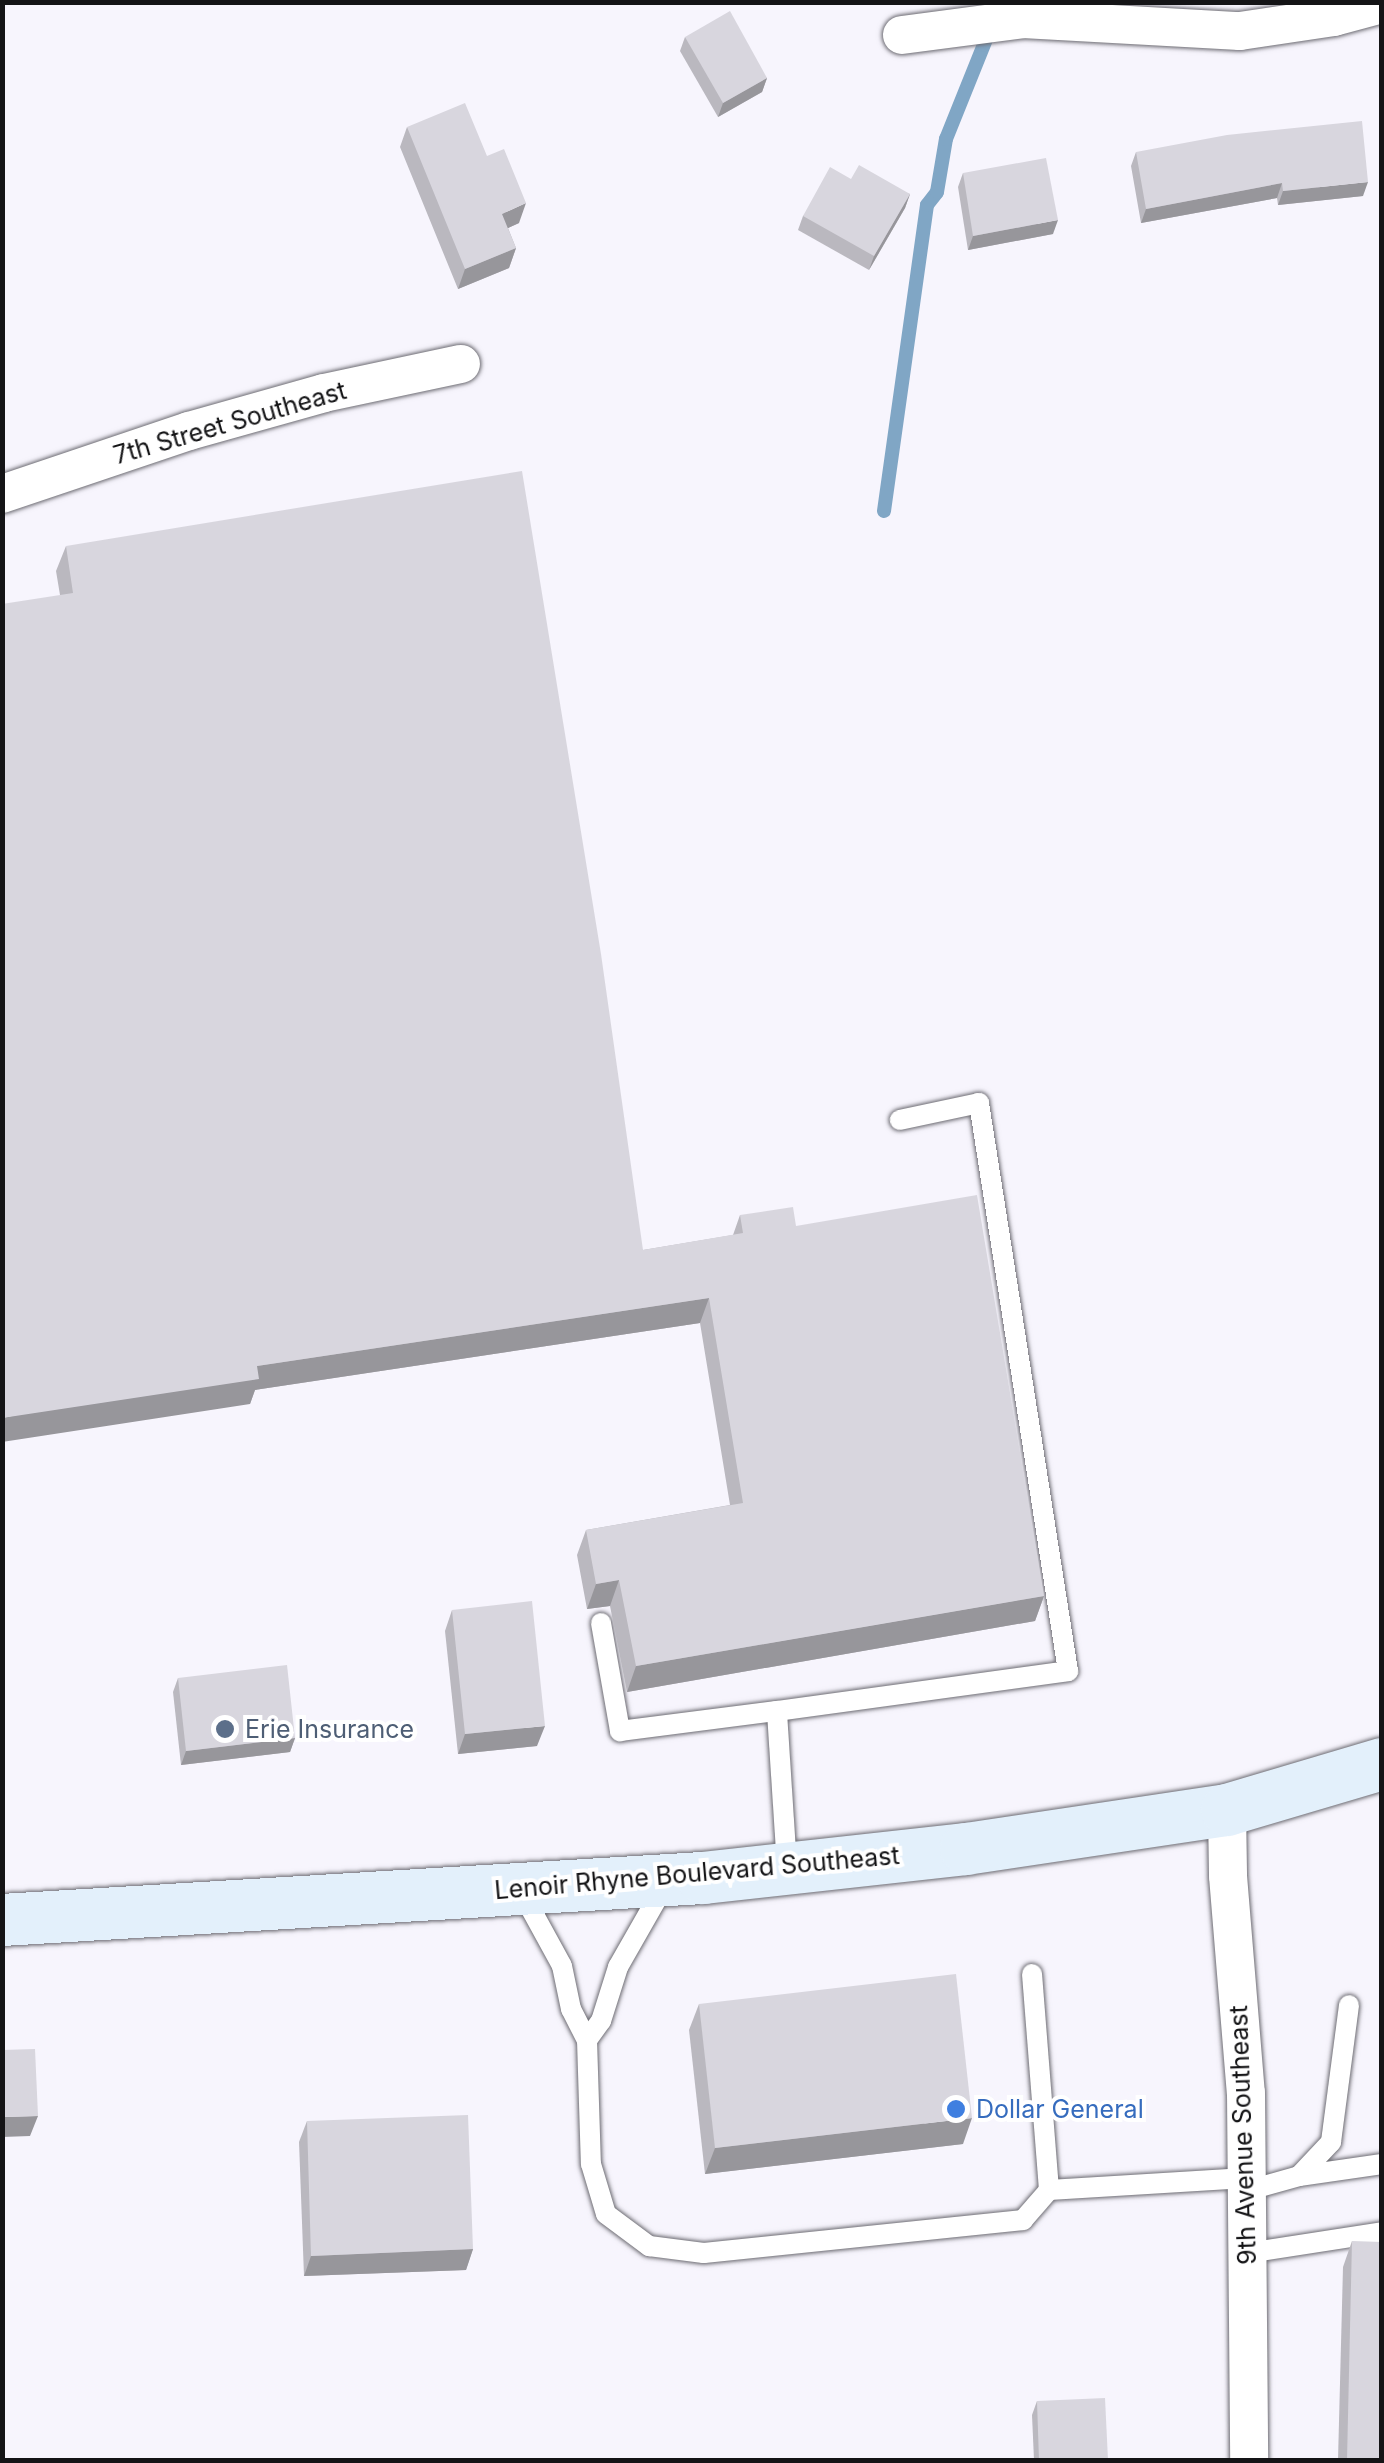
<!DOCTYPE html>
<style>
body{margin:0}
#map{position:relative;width:1384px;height:2463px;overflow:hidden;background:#f7f5fd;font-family:Inter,sans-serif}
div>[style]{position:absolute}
.stream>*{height:14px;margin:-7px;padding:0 7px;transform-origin:7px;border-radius:7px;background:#80a6c5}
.roads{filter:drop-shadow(0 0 2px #6d6c73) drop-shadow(0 0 2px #6d6c73)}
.lane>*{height:20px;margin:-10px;padding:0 10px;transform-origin:10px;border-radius:10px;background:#fff}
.street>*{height:38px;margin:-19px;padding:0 19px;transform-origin:19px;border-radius:19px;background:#fff}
.secondary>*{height:52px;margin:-26px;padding:0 26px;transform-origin:26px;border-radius:26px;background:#e3f0fb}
.wall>*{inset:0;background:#bab8bf}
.shaded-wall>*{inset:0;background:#97969b}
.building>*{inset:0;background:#d8d6de}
.dots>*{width:28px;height:28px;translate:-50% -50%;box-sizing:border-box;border:5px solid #fff;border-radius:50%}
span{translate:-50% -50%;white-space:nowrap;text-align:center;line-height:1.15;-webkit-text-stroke:8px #fff;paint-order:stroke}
.street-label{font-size:25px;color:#141416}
.service-label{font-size:25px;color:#4e5e75}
.left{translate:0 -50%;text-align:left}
.shop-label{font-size:25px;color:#366cbe}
.frame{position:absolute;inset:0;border:5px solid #141416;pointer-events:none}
</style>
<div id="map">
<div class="stream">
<i style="left:884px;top:511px;width:309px;rotate:-82deg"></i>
<i style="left:927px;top:205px;width:16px;rotate:-52deg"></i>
<i style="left:937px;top:192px;width:54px;rotate:-80.4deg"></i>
<i style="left:946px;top:139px;width:148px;rotate:-68.1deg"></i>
</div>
<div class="roads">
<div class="lane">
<i style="left:601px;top:1623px;width:110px;rotate:80deg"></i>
<i style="left:620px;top:1731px;width:158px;rotate:-7.3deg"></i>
<i style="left:787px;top:1867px;width:156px;rotate:-93.7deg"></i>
<i style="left:777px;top:1711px;width:294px;rotate:-7.8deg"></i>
<i style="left:1068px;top:1671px;width:575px;rotate:-98.91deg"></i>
<i style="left:979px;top:1103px;width:81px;rotate:167.9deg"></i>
<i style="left:521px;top:1891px;width:85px;rotate:61.3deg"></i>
<i style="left:562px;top:1966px;width:44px;rotate:78.2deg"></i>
<i style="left:571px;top:2009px;width:35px;rotate:63deg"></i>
<i style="left:587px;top:2040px;width:24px;rotate:-54deg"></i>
<i style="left:601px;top:2021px;width:57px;rotate:-72.5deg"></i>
<i style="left:618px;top:1967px;width:97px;rotate:-60.3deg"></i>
<i style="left:1032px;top:1974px;width:217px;rotate:85.5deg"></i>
<i style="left:1049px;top:2190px;width:197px;rotate:-3.5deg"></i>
<i style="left:587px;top:2040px;width:124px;rotate:88.2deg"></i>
<i style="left:591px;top:2164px;width:52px;rotate:73.3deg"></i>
<i style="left:606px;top:2214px;width:54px;rotate:36.7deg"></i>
<i style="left:649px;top:2246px;width:55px;rotate:7.3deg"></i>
<i style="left:704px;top:2253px;width:321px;rotate:-5.9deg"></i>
<i style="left:1023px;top:2220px;width:40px;rotate:-49deg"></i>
<i style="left:1299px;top:2176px;width:84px;rotate:-8.2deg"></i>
<i style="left:1246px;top:2191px;width:55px;rotate:-15.8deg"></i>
<i style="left:1299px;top:2176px;width:47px;rotate:-46.7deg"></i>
<i style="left:1331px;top:2142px;width:138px;rotate:-82.5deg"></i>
<i style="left:1247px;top:2253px;width:137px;rotate:-8.8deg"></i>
</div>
<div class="street">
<i style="left:902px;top:35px;width:122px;rotate:-7.5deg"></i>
<i style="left:1023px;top:19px;width:217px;rotate:3.2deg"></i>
<i style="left:1240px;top:31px;width:95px;rotate:-8.5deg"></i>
<i style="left:1334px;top:17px;width:50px;rotate:-15.2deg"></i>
<i style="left:2px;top:494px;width:197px;rotate:-18.6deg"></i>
<i style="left:189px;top:431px;width:140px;rotate:-15.7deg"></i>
<i style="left:324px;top:393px;width:140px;rotate:-12deg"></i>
<i style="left:1227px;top:1810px;width:66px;rotate:89.1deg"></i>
<i style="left:1228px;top:1876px;width:218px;rotate:85.3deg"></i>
<i style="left:1246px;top:2093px;width:367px;rotate:89.5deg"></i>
</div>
<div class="secondary">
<i style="left:2px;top:1920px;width:702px;rotate:-3.43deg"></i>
<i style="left:703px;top:1878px;width:265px;rotate:-6.3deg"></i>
<i style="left:966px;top:1849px;width:264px;rotate:-8.5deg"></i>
<i style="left:1227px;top:1810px;width:162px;rotate:-16.5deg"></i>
</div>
</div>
<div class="wall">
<i style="clip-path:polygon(685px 37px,767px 78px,762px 92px,718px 117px,680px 51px)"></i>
<i style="clip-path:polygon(407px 127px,519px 223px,508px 228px,516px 248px,509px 268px,458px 289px,400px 147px)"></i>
<i style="clip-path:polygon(1136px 152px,1363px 196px,1278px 205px,1277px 198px,1141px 223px,1131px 166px)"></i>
<i style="clip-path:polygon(963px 173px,1053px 234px,968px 250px,958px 187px)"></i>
<i style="clip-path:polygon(851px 179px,910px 194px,905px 208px,869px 270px,798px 230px,803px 216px)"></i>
<i style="clip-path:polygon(66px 546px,643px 1250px,733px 1235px,740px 1215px,796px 1226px,1044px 1596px,1035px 1621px,627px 1692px,610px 1606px,587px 1609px,577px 1555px,586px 1530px,730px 1505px,700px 1323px,255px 1390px,250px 1404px,60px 595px,56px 571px)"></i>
<i style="clip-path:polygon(452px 1610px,537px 1746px,458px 1754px,445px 1631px)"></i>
<i style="clip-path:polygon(178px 1678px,295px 1738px,290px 1752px,181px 1765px,173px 1692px)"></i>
<i style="clip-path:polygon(699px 2004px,963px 2144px,705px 2174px,689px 2030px)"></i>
<i style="clip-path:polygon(307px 2121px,473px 2249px,466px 2270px,304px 2276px,299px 2142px)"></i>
<i style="clip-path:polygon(1352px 2241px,1382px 2460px,1338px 2460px,1343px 2267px)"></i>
<i style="clip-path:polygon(1037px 2401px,1108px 2460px,1034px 2460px,1032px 2415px)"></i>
</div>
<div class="shaded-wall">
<i style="clip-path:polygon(767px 78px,762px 92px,718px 117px,723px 103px)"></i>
<i style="clip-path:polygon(1368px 182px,1363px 196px,1278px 205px,1283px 191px)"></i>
<i style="clip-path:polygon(1282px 183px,1277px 198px,1141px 223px,1146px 209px)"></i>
<i style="clip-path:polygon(910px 194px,905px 208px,869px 270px,874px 256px)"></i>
<i style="clip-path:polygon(526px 203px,519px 223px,495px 234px,502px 214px)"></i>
<i style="clip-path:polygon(1058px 220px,1053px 234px,968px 250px,973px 236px)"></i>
<i style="clip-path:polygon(516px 248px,509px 268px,458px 289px,465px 269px)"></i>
<i style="clip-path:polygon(709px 1298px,700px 1323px,255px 1390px,250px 1404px,2px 1442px,2px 1418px,257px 1366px)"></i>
<i style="clip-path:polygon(619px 1580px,610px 1606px,587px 1609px,596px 1584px)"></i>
<i style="clip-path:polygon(1044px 1596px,1035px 1621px,627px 1692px,636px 1666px)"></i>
<i style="clip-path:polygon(545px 1726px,537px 1746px,458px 1754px,465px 1734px)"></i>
<i style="clip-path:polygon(295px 1738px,290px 1752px,181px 1765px,186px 1751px)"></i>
<i style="clip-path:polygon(38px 2116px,30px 2136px,2px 2137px,2px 2117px)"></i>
<i style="clip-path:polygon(972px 2118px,963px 2144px,705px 2174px,715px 2148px)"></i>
<i style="clip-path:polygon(473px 2249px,466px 2270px,304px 2276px,311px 2256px)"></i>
</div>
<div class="building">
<i style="clip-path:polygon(730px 11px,767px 78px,723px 103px,685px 37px)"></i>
<i style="clip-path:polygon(465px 103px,487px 156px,504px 149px,526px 203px,502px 214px,516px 248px,465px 269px,407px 127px)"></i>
<i style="clip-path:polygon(1362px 121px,1368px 182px,1283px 191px,1282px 183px,1146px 209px,1136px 152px,1227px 135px)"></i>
<i style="clip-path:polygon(1046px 158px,1058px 220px,973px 236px,963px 173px)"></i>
<i style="clip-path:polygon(859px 165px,910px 194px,874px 256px,803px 216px,830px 167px,851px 179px)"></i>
<i style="clip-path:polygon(522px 471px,601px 954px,643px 1250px,743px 1233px,740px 1215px,793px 1207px,796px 1226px,977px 1195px,1044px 1596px,636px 1666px,619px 1580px,596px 1584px,586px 1530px,743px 1503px,709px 1298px,257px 1366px,259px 1379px,2px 1418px,2px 604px,73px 593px,66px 546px)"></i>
<i style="clip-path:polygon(532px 1601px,545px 1726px,465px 1734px,452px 1610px)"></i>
<i style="clip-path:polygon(287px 1665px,295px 1738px,186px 1751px,178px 1678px)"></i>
<i style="clip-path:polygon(956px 1974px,972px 2118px,715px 2148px,699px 2004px)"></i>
<i style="clip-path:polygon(35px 2049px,38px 2116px,2px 2117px,2px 2050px)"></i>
<i style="clip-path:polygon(468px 2115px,473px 2249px,311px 2256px,307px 2121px)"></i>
<i style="clip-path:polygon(1352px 2241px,1382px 2242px,1382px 2460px,1347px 2460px)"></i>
<i style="clip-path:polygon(1105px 2398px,1108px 2460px,1039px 2460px,1037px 2401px)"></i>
</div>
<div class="dots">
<i style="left:225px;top:1729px;background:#5c6f8a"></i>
<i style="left:956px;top:2109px;background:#3f7fe0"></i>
</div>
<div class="street-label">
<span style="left:230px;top:423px;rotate:-16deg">7th Street Southeast</span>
<span style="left:697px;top:1873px;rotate:-5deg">Lenoir Rhyne Boulevard Southeast</span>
<span style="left:1243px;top:2135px;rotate:-92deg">9th Avenue Southeast</span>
</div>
<div class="service-label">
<span class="left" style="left:245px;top:1729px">Erie Insurance</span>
</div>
<div class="shop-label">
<span class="left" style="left:976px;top:2109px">Dollar General</span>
</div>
<div class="frame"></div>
</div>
